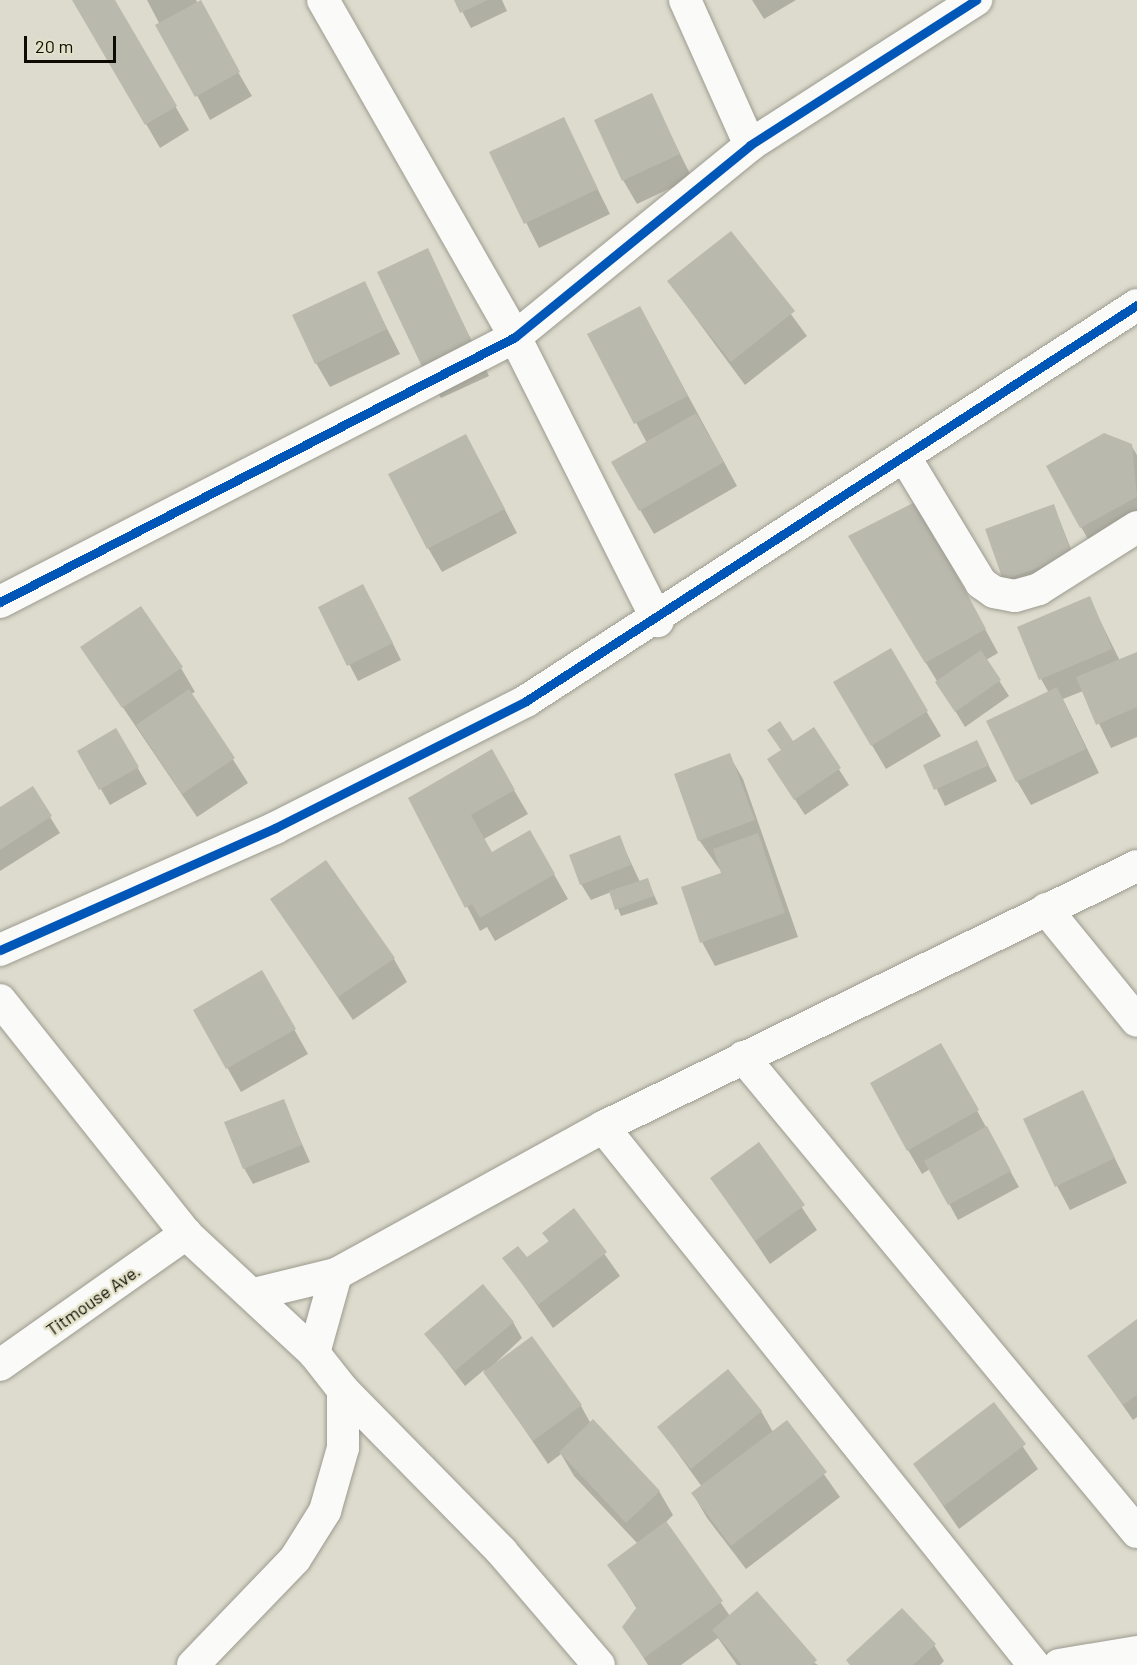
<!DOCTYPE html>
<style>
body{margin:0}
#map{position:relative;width:1137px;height:1665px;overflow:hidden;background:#dddbcd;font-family:Barlow,sans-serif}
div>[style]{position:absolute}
.shadow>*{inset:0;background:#0003}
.building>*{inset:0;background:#bab9ae}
.roads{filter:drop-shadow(0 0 2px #9c9b8f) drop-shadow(0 0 2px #9c9b8f)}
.street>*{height:32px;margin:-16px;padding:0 16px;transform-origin:16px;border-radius:16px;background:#fafaf8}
.cycleway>*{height:9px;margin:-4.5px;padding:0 4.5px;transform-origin:4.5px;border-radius:4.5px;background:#0057b8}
span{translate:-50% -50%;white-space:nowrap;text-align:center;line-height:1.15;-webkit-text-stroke:5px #e3e1c7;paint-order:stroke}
.street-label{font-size:18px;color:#0d0c04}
.scale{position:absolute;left:24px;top:36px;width:92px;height:27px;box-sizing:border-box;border:3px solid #0d0c04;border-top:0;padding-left:8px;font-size:18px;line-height:21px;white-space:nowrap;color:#0d0c04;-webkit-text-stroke:4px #e3e1c7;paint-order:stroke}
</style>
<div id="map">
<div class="shadow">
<i style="clip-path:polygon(74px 0,114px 0,189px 130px,160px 148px)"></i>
<i style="clip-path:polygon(147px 0,196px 0,252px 96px,210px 120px)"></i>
<i style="clip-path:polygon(456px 0,502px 0,507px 11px,471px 28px)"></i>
<i style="clip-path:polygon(752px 0,796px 0,764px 19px)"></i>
<i style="clip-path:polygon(651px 95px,692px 178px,637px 204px,623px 180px)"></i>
<i style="clip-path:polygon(563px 119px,610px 214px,539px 248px,491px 153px)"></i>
<i style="clip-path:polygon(731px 233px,807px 336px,745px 385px,669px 282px)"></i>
<i style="clip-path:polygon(427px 250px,489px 376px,441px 398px,427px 375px)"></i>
<i style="clip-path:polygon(364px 283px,400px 354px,330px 387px,316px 363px)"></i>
<i style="clip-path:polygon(653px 331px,737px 486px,654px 534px,613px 463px,647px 443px,589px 335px)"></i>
<i style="clip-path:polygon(1131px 445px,1137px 455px,1137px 528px,1095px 551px,1081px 527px)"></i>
<i style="clip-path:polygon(479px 460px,517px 533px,442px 572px,428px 548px)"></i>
<i style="clip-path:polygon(1054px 506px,1080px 572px,1014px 595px,1004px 579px)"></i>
<i style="clip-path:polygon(930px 527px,998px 653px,986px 660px,1009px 696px,965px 727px,863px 560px)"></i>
<i style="clip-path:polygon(1089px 598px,1120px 661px,1137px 653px,1137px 737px,1111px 748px,1083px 691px,1063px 699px,1099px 773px,1031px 805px,1017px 781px,1049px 693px,1041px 679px)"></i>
<i style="clip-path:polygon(372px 602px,401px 660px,358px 681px,320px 608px)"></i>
<i style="clip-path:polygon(82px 647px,181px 668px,195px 692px,191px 694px,248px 783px,197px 817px)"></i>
<i style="clip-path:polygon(890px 650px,941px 736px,886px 769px,835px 683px)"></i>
<i style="clip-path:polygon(813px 729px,849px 785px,805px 815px,779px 775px,782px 751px)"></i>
<i style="clip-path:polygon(116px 730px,147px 784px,110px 805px,79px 751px)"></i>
<i style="clip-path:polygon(976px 742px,997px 781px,945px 806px,925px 765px)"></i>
<i style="clip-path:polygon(491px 751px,528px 814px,484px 839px,492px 854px,530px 832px,568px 899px,495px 941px,487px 927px,480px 931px,410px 798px)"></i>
<i style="clip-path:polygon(729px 755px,743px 779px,798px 937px,715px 966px,702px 942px,723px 874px,699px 840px)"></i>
<i style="clip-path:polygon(32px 788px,60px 833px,0 871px,0 808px)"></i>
<i style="clip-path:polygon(619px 837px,640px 882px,647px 879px,658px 904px,621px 916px,611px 892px,591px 900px,581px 884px)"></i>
<i style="clip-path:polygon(272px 900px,394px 959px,407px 982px,353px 1020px)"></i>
<i style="clip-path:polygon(262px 972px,308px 1054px,241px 1092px,195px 1011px)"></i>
<i style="clip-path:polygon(941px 1045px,1019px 1187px,958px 1220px,930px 1169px,922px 1174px,908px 1150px)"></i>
<i style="clip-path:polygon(1082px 1092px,1127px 1183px,1070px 1210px,1057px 1186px)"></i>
<i style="clip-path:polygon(283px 1101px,310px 1162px,253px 1184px,244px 1168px)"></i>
<i style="clip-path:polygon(759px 1144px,817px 1230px,770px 1264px,712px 1178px)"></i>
<i style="clip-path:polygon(573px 1210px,620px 1276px,553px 1328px,504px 1258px,527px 1260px,549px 1242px,544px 1233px)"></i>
<i style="clip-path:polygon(1137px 1321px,1137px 1417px,1133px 1420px,1089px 1357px)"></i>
<i style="clip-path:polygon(513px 1322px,522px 1338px,487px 1371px,581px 1406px,591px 1424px,659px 1491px,673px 1515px,665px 1523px,730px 1616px,818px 1665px,737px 1665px,718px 1638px,681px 1665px,648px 1665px,624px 1627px,637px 1609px,609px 1565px,638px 1544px,574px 1476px,561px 1454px,548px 1464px,484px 1370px,465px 1386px,426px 1334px)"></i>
<i style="clip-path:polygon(994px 1404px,1038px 1469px,959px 1529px,915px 1465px)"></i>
<i style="clip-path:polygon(761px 1411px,773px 1432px,787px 1422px,840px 1497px,746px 1569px,707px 1518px,693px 1494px,702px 1487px,659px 1427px)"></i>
<i style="clip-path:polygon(934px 1645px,944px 1661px,940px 1665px,850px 1665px)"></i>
</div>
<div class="building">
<i style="clip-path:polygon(72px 0,115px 0,177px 106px,145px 125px)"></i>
<i style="clip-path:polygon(201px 0,240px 72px,195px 97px,155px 25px)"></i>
<i style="clip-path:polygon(454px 0,488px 0,460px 13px)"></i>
<i style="clip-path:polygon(652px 93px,680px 154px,622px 181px,594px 120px)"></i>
<i style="clip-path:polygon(564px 117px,598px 189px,524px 224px,489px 152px)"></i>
<i style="clip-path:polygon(731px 231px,795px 311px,731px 362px,667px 281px)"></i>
<i style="clip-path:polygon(428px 248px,476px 351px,426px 375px,377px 272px)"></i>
<i style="clip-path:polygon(365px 281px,387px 329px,315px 364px,292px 315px)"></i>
<i style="clip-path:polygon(640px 306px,688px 396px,634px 424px,587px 334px)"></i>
<i style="clip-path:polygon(696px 413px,724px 462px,639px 511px,611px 462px)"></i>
<i style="clip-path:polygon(1104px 433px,1132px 444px,1137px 497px,1080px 528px,1046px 466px)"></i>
<i style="clip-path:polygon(466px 434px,505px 509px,427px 549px,388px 474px)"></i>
<i style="clip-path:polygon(917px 501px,986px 629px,925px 663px,848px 536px)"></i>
<i style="clip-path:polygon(1054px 504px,1072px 556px,1003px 580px,985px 529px)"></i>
<i style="clip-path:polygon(363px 584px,393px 643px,347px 666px,318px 607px)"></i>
<i style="clip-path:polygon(1090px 596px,1112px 649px,1039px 680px,1017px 627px)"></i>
<i style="clip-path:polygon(141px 606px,183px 667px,122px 708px,80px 647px)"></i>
<i style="clip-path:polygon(891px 648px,928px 711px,871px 746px,833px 682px)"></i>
<i style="clip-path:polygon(981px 650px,1001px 680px,955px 712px,935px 682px)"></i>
<i style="clip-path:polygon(1137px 652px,1137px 707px,1096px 725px,1076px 677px)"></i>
<i style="clip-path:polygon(1057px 687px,1086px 749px,1016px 782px,986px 721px)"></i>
<i style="clip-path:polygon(189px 689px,235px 758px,182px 794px,136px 725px)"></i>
<i style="clip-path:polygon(780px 721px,793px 741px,814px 727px,841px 768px,794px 800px,767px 759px,781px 750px,767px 730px)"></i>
<i style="clip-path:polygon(116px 728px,139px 767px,99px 790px,77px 751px)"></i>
<i style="clip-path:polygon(977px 740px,989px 765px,934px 790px,923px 765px)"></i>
<i style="clip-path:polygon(492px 749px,515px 790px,471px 815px,492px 852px,530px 830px,555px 874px,480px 918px,472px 904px,465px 908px,408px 798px)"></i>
<i style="clip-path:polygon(730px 753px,755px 820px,698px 841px,674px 774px)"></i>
<i style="clip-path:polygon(33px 786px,52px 816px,0 850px,0 807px)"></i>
<i style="clip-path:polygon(758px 833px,785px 913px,700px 943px,681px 887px,721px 873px,713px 849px)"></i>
<i style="clip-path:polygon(620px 835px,631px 865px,580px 885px,569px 855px)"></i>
<i style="clip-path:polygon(326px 860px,395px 958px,338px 997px,270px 899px)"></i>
<i style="clip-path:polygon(648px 878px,654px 896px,615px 910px,609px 891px)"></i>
<i style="clip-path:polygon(262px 970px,296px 1029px,226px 1069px,193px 1010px)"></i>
<i style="clip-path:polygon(941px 1043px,979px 1110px,907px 1151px,870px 1083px)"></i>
<i style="clip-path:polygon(1083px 1090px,1115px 1158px,1055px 1187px,1023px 1119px)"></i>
<i style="clip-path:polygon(284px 1099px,302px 1145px,243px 1169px,224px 1122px)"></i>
<i style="clip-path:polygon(987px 1126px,1011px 1171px,948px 1205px,924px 1161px)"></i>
<i style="clip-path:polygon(759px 1142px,805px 1205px,755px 1241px,710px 1178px)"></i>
<i style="clip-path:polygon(574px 1208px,607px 1252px,538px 1305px,502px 1258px,518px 1246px,527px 1257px,549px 1241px,542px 1233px)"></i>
<i style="clip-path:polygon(483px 1284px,514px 1322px,455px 1371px,424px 1334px)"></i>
<i style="clip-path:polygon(1137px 1319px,1137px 1395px,1123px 1405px,1087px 1356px)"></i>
<i style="clip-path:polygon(532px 1336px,582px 1405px,533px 1441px,483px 1372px)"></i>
<i style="clip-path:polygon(728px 1369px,762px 1411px,691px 1469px,657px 1427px)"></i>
<i style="clip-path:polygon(994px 1402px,1026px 1444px,944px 1506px,913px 1464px)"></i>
<i style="clip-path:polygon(593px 1419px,660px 1491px,626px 1523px,559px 1452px)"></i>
<i style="clip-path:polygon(787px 1420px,827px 1472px,731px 1546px,691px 1493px)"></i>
<i style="clip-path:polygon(666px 1521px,723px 1601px,644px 1658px,622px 1627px,637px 1607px,607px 1565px)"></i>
<i style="clip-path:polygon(757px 1591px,817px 1660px,812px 1665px,742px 1665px,712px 1630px)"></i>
<i style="clip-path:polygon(902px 1608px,936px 1644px,913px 1665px,850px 1665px,846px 1660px)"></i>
</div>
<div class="roads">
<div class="street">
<i style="left:323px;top:0;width:388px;rotate:60.3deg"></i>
<i style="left:515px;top:337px;width:318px;rotate:63.3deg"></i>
<i style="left:685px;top:0;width:159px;rotate:65.9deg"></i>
<i style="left:906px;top:459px;width:145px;rotate:58.8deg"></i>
<i style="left:981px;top:583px;width:16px;rotate:35deg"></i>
<i style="left:994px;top:592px;width:21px;rotate:11deg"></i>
<i style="left:1015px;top:596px;width:25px;rotate:-16deg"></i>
<i style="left:1039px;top:589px;width:116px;rotate:-32.3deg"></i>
<i style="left:0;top:602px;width:579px;rotate:-27.23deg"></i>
<i style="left:515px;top:337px;width:303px;rotate:-39.2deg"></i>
<i style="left:750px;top:145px;width:269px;rotate:-32.7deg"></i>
<i style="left:1046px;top:909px;width:144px;rotate:50.9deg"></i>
<i style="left:0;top:950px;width:301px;rotate:-23.9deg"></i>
<i style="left:275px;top:828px;width:281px;rotate:-26.8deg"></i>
<i style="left:526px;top:701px;width:728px;rotate:-32.95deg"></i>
<i style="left:0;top:1000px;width:299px;rotate:51.5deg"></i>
<i style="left:186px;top:1234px;width:175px;rotate:42.9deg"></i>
<i style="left:314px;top:1353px;width:47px;rotate:51.9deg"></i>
<i style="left:343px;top:1390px;width:227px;rotate:45.5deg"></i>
<i style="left:502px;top:1552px;width:149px;rotate:49.4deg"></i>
<i style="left:743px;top:1057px;width:617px;rotate:50.33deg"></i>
<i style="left:603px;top:1127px;width:689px;rotate:51.3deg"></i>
<i style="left:254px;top:1294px;width:84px;rotate:-13.7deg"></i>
<i style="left:336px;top:1274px;width:305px;rotate:-28.8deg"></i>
<i style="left:603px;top:1127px;width:594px;rotate:-26.05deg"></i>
<i style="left:314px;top:1353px;width:82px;rotate:-74.4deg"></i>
<i style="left:0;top:1365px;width:228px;rotate:-35.2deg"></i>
<i style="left:193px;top:1665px;width:147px;rotate:-46.1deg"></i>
<i style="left:295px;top:1559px;width:57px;rotate:-58deg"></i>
<i style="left:325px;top:1511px;width:66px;rotate:-74.1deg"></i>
<i style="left:343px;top:1448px;width:58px;rotate:-90deg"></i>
<i style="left:1059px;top:1665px;width:79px;rotate:-9.5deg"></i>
</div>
</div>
<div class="cycleway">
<i style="left:0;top:602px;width:579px;rotate:-27.23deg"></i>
<i style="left:515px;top:337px;width:303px;rotate:-39.2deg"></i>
<i style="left:750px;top:145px;width:269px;rotate:-32.7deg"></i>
<i style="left:0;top:950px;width:301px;rotate:-23.9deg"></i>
<i style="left:275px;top:828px;width:281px;rotate:-26.8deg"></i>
<i style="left:526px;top:701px;width:728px;rotate:-32.95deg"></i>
</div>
<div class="street-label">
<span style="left:93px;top:1300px;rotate:-35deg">Titmouse Ave.</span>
</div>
<div class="scale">20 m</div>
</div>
